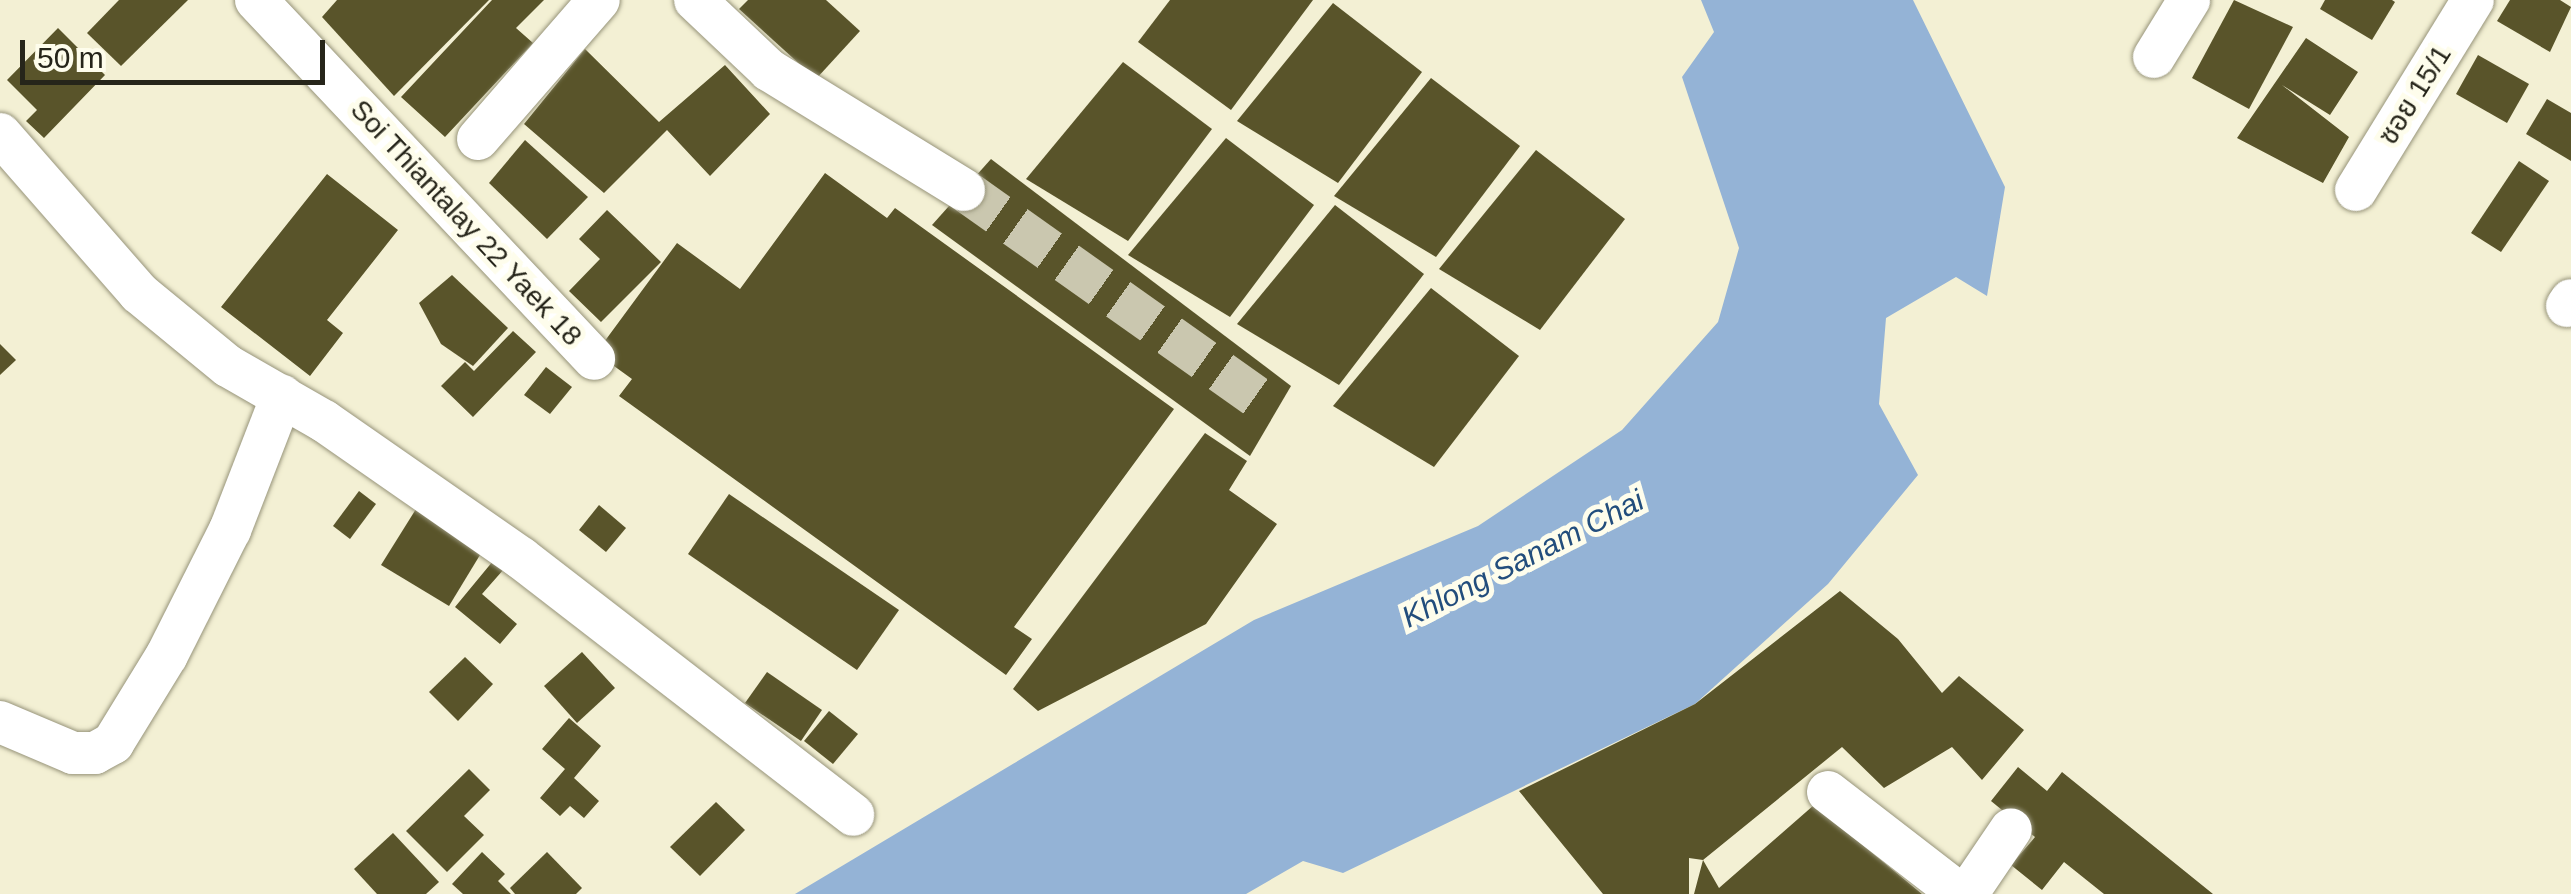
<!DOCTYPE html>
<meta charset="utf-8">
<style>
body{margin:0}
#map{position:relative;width:2571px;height:894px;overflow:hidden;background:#f3f0d4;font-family:Arial,"Noto Sans Thai",sans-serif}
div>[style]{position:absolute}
.water>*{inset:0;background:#94b3d6}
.building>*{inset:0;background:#59542a}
.minor-tunnel>*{height:42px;margin-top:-21px;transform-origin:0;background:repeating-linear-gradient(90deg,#cac7af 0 42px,transparent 0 63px)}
.roads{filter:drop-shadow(0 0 2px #97947a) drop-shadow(0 0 2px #97947a)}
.minor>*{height:42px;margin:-21px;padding:0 21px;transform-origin:21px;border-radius:21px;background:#fff}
span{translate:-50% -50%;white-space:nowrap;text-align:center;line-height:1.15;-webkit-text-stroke:10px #fefdec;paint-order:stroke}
.street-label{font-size:28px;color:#26251a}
.water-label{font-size:30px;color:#224d7c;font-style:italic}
.scale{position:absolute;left:20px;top:40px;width:305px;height:45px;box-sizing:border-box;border:5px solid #26251a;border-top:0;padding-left:12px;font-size:30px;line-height:35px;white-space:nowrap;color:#26251a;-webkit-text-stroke:8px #fefdec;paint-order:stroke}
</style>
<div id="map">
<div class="water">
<i style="clip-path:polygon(1701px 0,1913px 0,2005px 187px,1987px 296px,1956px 277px,1886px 318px,1879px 404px,1918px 475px,1828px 584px,1695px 704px,1343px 873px,1303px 861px,1246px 894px,795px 894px,1254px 620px,1478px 526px,1622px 430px,1718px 322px,1739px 248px,1682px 77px,1714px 32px)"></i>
</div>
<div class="building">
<i style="clip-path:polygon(119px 0,188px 0,121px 66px,87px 33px)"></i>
<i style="clip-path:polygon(337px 0,489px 0,394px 96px,322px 17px)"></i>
<i style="clip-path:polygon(492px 0,544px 0,516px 28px,533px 43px,445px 137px,401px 97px)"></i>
<i style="clip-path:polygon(748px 0,826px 0,860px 31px,816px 79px,739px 9px)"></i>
<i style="clip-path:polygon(1170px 0,1313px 0,1231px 110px,1138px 42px)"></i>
<i style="clip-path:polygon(2234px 0,2293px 27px,2249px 109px,2192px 78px)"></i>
<i style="clip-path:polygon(2325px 0,2392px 0,2395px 2px,2372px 40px,2320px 9px)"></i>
<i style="clip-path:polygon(2510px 0,2560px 0,2571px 7px,2550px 52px,2497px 21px)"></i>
<i style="clip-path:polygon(1333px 3px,1422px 72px,1338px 183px,1237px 121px)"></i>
<i style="clip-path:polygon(58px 28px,105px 75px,44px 138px,26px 121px,37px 110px,7px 80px)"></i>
<i style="clip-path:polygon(2306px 38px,2358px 72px,2330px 115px,2282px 85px,2349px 137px,2323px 183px,2237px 138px)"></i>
<i style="clip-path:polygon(585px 49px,659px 122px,725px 65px,770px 114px,710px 176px,667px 130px,604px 193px,524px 124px)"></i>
<i style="clip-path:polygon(2478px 55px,2529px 84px,2507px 123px,2456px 94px)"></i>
<i style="clip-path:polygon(1123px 62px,1212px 129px,1128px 241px,1026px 179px)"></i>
<i style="clip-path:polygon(1431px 78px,1520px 146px,1436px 257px,1334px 196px)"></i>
<i style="clip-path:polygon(2547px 99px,2571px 113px,2571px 161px,2526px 134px)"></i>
<i style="clip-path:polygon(1226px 138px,1314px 205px,1230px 317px,1128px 255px)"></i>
<i style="clip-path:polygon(525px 140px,588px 197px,547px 239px,489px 183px)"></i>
<i style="clip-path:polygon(1536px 150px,1625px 219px,1540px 330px,1439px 269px)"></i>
<i style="clip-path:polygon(991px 159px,1291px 386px,1250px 456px,932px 225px)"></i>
<i style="clip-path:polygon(2519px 161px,2549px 181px,2501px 252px,2471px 233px)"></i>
<i style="clip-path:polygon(825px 173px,887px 218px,895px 208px,1174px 409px,1014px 627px,1032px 639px,1006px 675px,619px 396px,632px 379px,596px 353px,677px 243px,740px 289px)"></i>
<i style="clip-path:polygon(327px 174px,398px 230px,327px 320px,343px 333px,310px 376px,221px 307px)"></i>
<i style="clip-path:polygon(1335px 205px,1424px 274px,1339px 385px,1237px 324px)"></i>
<i style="clip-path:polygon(607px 210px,661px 262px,601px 322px,569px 291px,600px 259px,579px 239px)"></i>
<i style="clip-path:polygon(452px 275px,508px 328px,473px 366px,441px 344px,419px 303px)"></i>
<i style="clip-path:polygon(1431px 288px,1519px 356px,1434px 467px,1333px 406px)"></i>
<i style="clip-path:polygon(513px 331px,536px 352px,473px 417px,441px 386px,465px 362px,474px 371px)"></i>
<i style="clip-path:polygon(0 344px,16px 360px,0 375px)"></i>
<i style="clip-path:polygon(546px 367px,572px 387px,550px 414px,524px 395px)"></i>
<i style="clip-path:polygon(1205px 433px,1247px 461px,1229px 490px,1277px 524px,1206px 624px,1038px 711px,1013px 689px)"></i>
<i style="clip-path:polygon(359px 491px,376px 504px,350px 539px,333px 526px)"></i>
<i style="clip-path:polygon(729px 494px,899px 610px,857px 670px,688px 554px)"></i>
<i style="clip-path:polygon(599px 505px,626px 528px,606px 552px,579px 530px)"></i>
<i style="clip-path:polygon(416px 509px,483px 550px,449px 606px,381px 565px)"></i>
<i style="clip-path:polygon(493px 561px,504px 569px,482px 594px,517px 624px,500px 644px,455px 607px)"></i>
<i style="clip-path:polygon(1840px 591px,1898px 639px,1942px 693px,1959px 676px,2024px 730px,1982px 780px,1952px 747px,1884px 788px,1842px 747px,1703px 860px,1719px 888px,1814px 805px,1922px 894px,1694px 894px,1703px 860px,1689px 858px,1689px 894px,1603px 894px,1519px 791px,1695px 704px)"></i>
<i style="clip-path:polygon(582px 652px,615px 688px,577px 723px,544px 686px)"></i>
<i style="clip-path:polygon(465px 657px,493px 684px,458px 721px,429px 692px)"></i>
<i style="clip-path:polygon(767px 672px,822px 710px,801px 741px,745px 703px)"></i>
<i style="clip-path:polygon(829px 711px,858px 734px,833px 764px,804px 741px)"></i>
<i style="clip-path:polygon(569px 718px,601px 746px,574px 778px,599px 801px,584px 818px,570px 806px,560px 816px,540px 798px,565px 769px,542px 749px)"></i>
<i style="clip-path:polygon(2018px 767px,2047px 791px,2062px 772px,2213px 894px,2104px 894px,2064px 862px,2042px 890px,2011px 865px,2035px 837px,1991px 801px)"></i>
<i style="clip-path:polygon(469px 769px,490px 790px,464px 816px,484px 835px,447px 872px,406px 831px)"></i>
<i style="clip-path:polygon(716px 802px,745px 830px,700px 876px,670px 847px)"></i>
<i style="clip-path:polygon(393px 833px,439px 882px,426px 894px,377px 894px,354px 869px)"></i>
<i style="clip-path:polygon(482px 852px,505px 874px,498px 881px,511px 894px,463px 894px,452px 884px)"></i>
<i style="clip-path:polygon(547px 852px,582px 888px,576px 894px,515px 894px,510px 888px)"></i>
</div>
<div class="minor-tunnel">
<i style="left:964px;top:190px;width:358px;rotate:35.3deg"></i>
</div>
<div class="roads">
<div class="minor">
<i style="left:256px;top:0;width:493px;rotate:46.7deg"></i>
<i style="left:695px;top:0;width:102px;rotate:43.4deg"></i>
<i style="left:769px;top:70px;width:229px;rotate:31.6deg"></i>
<i style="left:2154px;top:57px;width:67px;rotate:-58.4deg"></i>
<i style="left:0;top:134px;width:211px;rotate:48.8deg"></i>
<i style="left:139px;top:293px;width:115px;rotate:39.4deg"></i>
<i style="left:228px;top:366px;width:111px;rotate:29.8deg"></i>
<i style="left:324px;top:421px;width:240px;rotate:34.8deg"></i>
<i style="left:521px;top:558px;width:420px;rotate:37.7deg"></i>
<i style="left:478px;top:139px;width:184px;rotate:-49deg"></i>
<i style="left:2356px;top:190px;width:223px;rotate:-58.4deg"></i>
<i style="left:2567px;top:306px;width:7px;rotate:-56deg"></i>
<i style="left:0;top:722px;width:79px;rotate:23deg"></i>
<i style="left:73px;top:753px;width:22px"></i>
<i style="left:95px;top:753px;width:21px;rotate:-29deg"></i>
<i style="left:113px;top:743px;width:103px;rotate:-58.5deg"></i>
<i style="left:167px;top:655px;width:140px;rotate:-63.3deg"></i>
<i style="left:230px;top:530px;width:144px;rotate:-68.8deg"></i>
<i style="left:1828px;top:792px;width:167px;rotate:37.7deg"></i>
<i style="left:1967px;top:894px;width:78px;rotate:-55.9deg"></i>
</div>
</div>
<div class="street-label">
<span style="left:2415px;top:95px;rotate:-58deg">ซอย 15/1</span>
<span style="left:466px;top:223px;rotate:47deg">Soi Thiantalay 22 Yaek 18</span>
</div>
<div class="water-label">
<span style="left:1523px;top:559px;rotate:-27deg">Khlong Sanam Chai</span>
</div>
<div class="scale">50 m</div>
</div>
